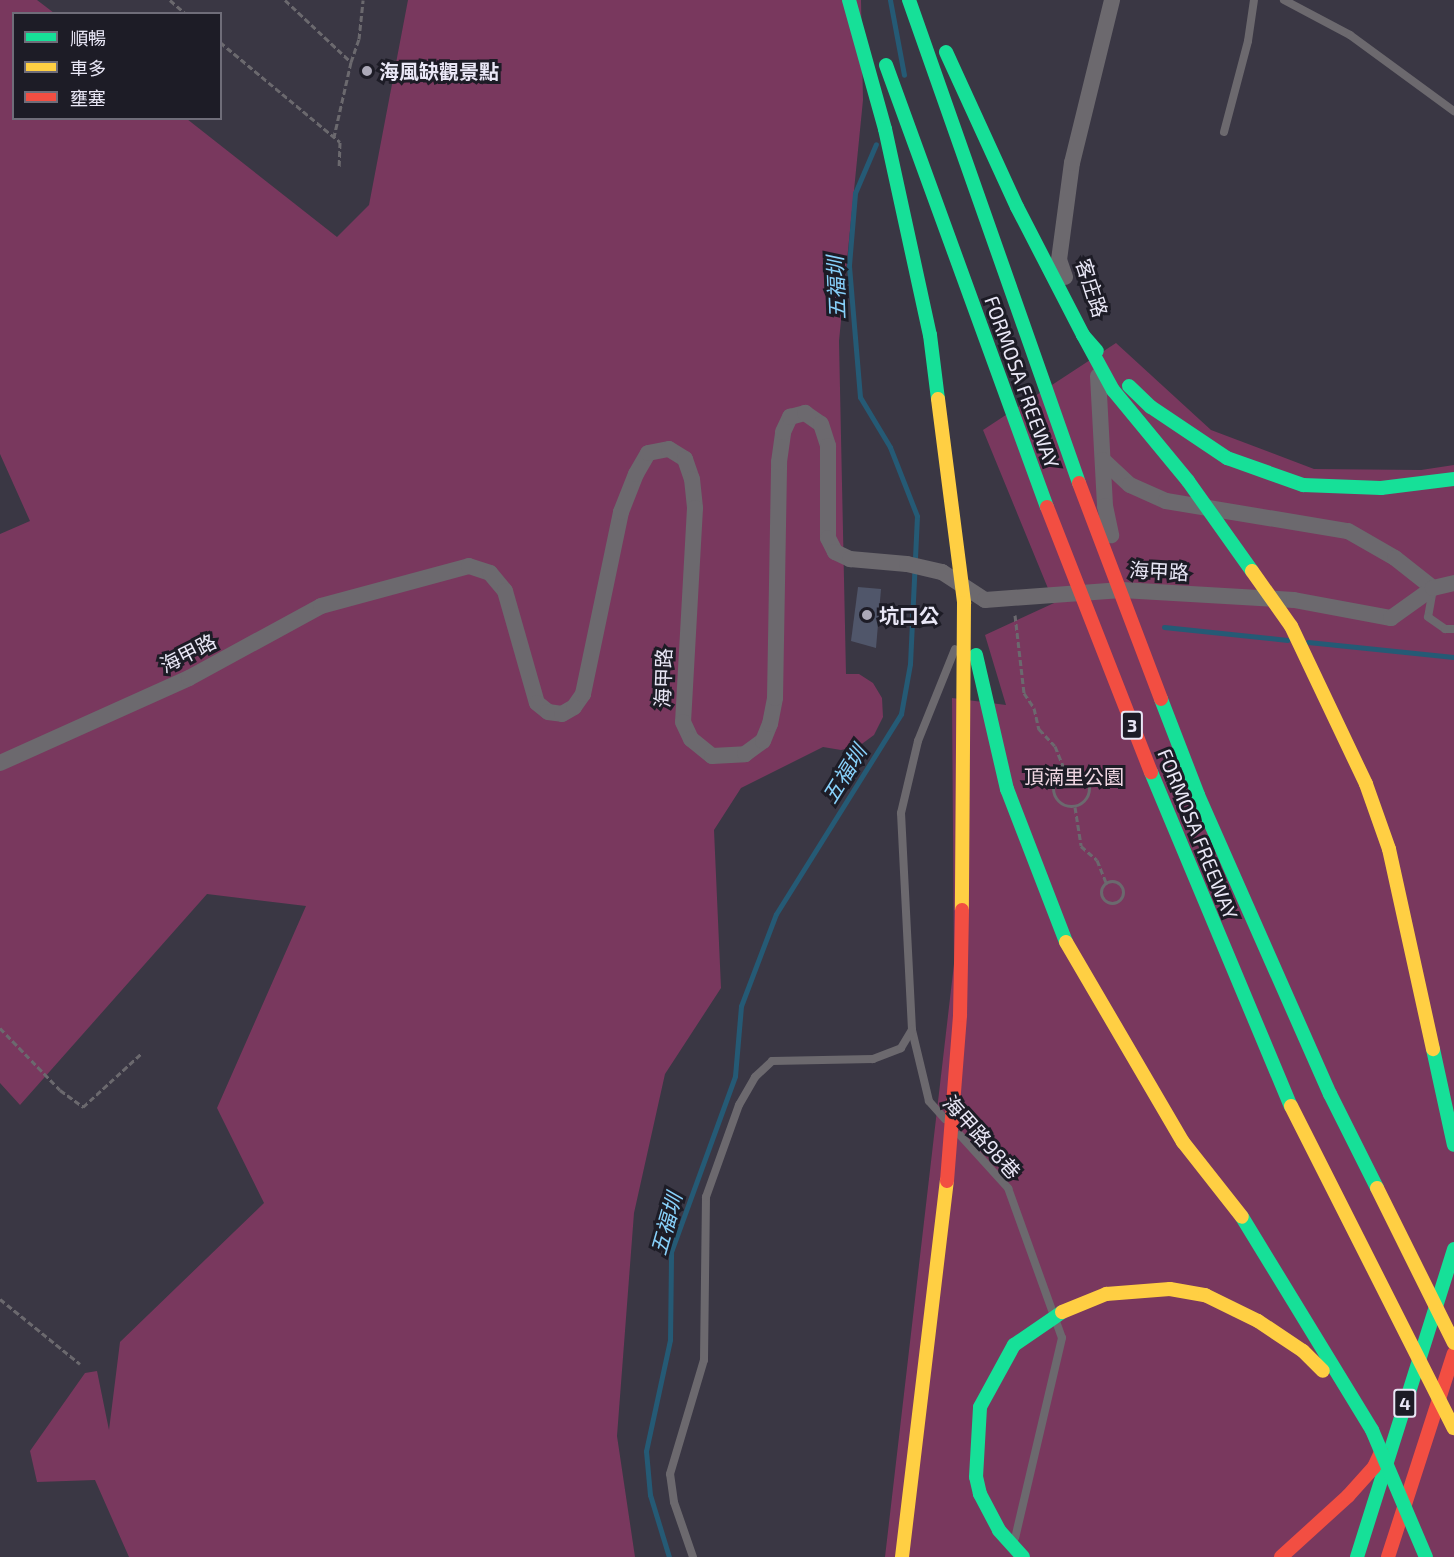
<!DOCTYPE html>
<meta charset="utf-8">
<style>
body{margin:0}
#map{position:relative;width:1454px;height:1557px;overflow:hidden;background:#3a3744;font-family:"Exo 2","Noto Sans TC",sans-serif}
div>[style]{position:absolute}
.green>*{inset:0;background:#79385e}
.stream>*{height:5px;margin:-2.5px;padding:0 2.5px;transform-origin:2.5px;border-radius:2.5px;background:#255a75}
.building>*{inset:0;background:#50566a}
.path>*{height:3px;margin-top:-1.5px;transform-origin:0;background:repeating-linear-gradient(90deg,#6b696e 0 6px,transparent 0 9px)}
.path>.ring{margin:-1.5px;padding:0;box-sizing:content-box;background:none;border:3px solid #6b696e;border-radius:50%}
.lane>*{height:8px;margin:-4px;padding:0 4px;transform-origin:4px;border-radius:4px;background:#6c696e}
.street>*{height:16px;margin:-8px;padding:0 8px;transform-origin:8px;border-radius:8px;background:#6c696e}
.fast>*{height:14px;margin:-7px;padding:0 7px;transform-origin:7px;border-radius:7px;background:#16e098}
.jam>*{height:14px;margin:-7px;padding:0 7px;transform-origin:7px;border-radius:7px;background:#f24e42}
.fast-bridge>*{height:14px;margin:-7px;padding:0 7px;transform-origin:7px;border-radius:7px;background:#16e098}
.slow-bridge>*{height:14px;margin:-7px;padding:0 7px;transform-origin:7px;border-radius:7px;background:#ffcf43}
.jam-bridge>*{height:14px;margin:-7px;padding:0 7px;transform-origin:7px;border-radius:7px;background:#f24e42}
.dots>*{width:16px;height:16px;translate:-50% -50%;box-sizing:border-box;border:3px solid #1d1c26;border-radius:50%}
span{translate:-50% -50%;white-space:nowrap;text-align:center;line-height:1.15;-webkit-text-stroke:6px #1d1c26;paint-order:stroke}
.shield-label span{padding:2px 4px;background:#1d1c26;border:2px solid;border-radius:4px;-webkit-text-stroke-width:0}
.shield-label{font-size:18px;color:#e9e7f6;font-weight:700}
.poi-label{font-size:20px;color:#e9e7f6;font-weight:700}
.left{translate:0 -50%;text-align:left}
.street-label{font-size:20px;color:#e9e7f6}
.park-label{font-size:20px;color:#f0d7e3}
.water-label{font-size:21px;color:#88d1fb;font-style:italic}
.legend{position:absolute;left:12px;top:12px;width:210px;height:108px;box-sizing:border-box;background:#1d1c26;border:2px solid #6f6d79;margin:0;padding:8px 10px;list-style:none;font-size:18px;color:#e9e7f6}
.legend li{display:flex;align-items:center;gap:12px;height:30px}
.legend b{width:30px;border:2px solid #6f6d79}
</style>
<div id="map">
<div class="green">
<i style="clip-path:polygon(0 0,37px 0,54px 13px,14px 14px,14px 118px,187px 119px,337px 237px,369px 205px,408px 0,861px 0,863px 100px,839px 341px,846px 674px,859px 674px,873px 683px,882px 698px,883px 717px,874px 735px,859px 746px,841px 750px,823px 747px,741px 788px,714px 830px,721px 988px,665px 1074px,634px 1213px,617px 1436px,635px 1557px,129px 1557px,95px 1480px,37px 1482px,30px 1451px,85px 1373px,97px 1371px,109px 1430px,120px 1342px,264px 1203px,217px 1108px,306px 906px,207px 894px,20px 1105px,0 1083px,0 534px,30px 521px,0 454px)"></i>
<i style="clip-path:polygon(1116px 343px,1211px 430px,1314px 469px,1421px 470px,1454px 465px,1454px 1557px,885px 1557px,954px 964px,952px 698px,1006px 705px,985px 635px,1054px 603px,983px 430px)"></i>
</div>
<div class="stream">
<i style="left:890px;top:0;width:76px;rotate:79.4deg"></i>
<i style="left:1164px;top:627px;width:124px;rotate:6deg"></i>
<i style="left:1308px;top:642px;width:147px;rotate:5.9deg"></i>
<i style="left:669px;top:1557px;width:65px;rotate:-107deg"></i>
<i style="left:650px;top:1495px;width:44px;rotate:-95.2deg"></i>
<i style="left:646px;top:1451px;width:114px;rotate:-77.8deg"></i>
<i style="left:670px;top:1340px;width:88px;rotate:-89.3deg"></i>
<i style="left:671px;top:1252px;width:187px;rotate:-70deg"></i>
<i style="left:735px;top:1076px;width:70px;rotate:-85.1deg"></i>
<i style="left:741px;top:1006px;width:98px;rotate:-69.2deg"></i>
<i style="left:776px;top:914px;width:236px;rotate:-58deg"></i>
<i style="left:901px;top:714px;width:51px;rotate:-79.8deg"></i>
<i style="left:910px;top:664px;width:148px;rotate:-87.3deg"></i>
<i style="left:917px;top:516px;width:74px;rotate:-111.4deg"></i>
<i style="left:890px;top:447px;width:58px;rotate:-121deg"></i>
<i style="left:860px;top:397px;width:132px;rotate:-94.8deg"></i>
<i style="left:849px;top:265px;width:72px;rotate:-85.2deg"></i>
<i style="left:855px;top:193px;width:53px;rotate:-66.8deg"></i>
</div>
<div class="building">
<i style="clip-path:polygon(858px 587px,881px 589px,876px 648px,851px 641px)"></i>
</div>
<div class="path">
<i style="left:170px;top:0;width:21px;rotate:41deg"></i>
<i style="left:285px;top:0;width:91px;rotate:43.2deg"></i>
<i style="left:351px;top:62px;width:77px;rotate:102.8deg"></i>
<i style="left:220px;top:42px;width:156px;rotate:39.8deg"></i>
<i style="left:340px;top:142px;width:26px;rotate:92deg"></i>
<i style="left:351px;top:62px;width:24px;rotate:-71deg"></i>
<i style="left:359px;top:39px;width:39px;rotate:-84deg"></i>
<i style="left:1015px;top:615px;width:79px;rotate:83.4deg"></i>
<i style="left:1024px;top:693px;width:18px;rotate:56deg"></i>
<i style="left:1034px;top:708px;width:22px;rotate:77deg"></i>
<i style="left:1039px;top:729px;width:23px;rotate:47deg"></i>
<i style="left:1055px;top:746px;width:27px;rotate:68deg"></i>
<i class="ring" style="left:1053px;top:770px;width:33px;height:33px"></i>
<i style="left:1075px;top:807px;width:39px;rotate:81deg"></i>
<i style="left:1081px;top:846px;width:21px;rotate:41deg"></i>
<i style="left:1097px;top:860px;width:24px;rotate:68deg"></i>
<i class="ring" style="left:1101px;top:881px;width:19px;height:19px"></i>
<i style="left:0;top:1028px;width:86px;rotate:45.9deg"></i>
<i style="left:60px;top:1090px;width:29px;rotate:36deg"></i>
<i style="left:83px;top:1107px;width:80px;rotate:-42.5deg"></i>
<i style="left:0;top:1299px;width:103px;rotate:39.1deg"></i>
</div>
<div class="lane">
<i style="left:1284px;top:0;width:75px;rotate:27.9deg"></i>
<i style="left:1350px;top:35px;width:129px;rotate:36.2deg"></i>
<i style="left:1224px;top:132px;width:94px;rotate:-75.2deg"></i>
<i style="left:1248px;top:41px;width:41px;rotate:-81.7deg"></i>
<i style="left:1433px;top:589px;width:28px;rotate:100deg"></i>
<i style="left:1428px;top:617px;width:21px;rotate:35deg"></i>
<i style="left:1445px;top:629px;width:9px"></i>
<i style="left:945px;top:1119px;width:24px;rotate:-132deg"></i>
<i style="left:929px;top:1101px;width:73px;rotate:-103.5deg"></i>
<i style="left:912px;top:1030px;width:217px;rotate:-92.9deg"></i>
<i style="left:901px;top:813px;width:74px;rotate:-76.7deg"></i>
<i style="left:918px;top:741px;width:99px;rotate:-68.1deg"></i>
<i style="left:960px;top:1135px;width:72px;rotate:47.8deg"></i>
<i style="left:1008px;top:1188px;width:159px;rotate:70.2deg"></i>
<i style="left:1062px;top:1338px;width:205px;rotate:103.2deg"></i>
<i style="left:693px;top:1557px;width:58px;rotate:-109.1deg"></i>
<i style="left:674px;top:1502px;width:28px;rotate:-98deg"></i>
<i style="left:670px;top:1474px;width:119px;rotate:-73.4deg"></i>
<i style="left:704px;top:1360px;width:163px;rotate:-89.3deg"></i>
<i style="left:706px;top:1197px;width:98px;rotate:-70.3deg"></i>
<i style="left:739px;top:1105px;width:32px;rotate:-60deg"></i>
<i style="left:755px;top:1077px;width:23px;rotate:-43deg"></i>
<i style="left:772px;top:1061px;width:101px;rotate:-1.1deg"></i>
<i style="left:873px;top:1059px;width:30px;rotate:-21deg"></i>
<i style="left:901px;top:1048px;width:21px;rotate:-59deg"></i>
</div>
<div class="street">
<i style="left:1065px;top:277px;width:18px;rotate:-109deg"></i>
<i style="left:1059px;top:260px;width:98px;rotate:-82.4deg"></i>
<i style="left:1072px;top:163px;width:168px;rotate:-76.2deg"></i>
<i style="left:1098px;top:376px;width:130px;rotate:86.9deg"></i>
<i style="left:1105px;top:506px;width:30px;rotate:78deg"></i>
<i style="left:1103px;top:460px;width:37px;rotate:43deg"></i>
<i style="left:1130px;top:485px;width:39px;rotate:24deg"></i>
<i style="left:1166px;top:501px;width:184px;rotate:9.4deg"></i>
<i style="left:1348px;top:531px;width:54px;rotate:29.9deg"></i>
<i style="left:1395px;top:558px;width:48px;rotate:38.3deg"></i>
<i style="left:0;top:763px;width:207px;rotate:-24.2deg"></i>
<i style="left:189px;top:678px;width:150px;rotate:-28.6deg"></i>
<i style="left:321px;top:606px;width:153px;rotate:-15.1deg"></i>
<i style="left:469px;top:566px;width:22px;rotate:18deg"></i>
<i style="left:490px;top:573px;width:23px;rotate:50deg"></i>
<i style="left:505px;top:591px;width:116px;rotate:74.1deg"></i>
<i style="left:537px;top:703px;width:14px;rotate:39deg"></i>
<i style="left:548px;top:712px;width:14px;rotate:8deg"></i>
<i style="left:562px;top:714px;width:14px;rotate:-30deg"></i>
<i style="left:574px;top:707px;width:16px;rotate:-55deg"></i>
<i style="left:583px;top:694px;width:186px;rotate:-78.2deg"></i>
<i style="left:621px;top:512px;width:41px;rotate:-68.5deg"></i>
<i style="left:636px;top:474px;width:24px;rotate:-60deg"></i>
<i style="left:648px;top:453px;width:21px;rotate:-11deg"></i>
<i style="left:669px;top:449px;width:19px;rotate:32deg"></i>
<i style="left:685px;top:459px;width:21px;rotate:71deg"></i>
<i style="left:692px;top:479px;width:29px;rotate:84deg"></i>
<i style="left:695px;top:508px;width:214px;rotate:93.2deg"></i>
<i style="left:683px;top:722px;width:19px;rotate:65deg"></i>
<i style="left:691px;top:739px;width:27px;rotate:39deg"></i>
<i style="left:712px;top:756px;width:33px;rotate:-3deg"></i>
<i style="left:745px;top:754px;width:22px;rotate:-36deg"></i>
<i style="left:763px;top:741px;width:18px;rotate:-68deg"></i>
<i style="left:770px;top:724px;width:26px;rotate:-79deg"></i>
<i style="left:775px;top:698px;width:236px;rotate:-89deg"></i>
<i style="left:779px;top:462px;width:30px;rotate:-82deg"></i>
<i style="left:783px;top:432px;width:17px;rotate:-65deg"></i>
<i style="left:790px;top:417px;width:16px;rotate:-15deg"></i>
<i style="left:805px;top:413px;width:19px;rotate:35deg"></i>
<i style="left:821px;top:424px;width:23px;rotate:72deg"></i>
<i style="left:828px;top:446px;width:92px;rotate:90deg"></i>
<i style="left:828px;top:538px;width:16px;rotate:63deg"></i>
<i style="left:835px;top:552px;width:17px;rotate:25deg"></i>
<i style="left:850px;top:559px;width:57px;rotate:5deg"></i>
<i style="left:907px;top:564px;width:36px;rotate:13deg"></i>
<i style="left:942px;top:572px;width:51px;rotate:33.1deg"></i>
<i style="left:985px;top:600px;width:137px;rotate:-4.2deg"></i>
<i style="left:1122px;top:590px;width:172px;rotate:3.3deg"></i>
<i style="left:1294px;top:600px;width:99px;rotate:10.5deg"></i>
<i style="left:1391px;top:618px;width:52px;rotate:-35.5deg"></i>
<i style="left:1433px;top:588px;width:22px;rotate:-13deg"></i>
</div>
<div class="fast">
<i style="left:1357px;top:1557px;width:323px;rotate:-72.5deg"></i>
</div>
<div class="jam">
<i style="left:1281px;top:1557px;width:91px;rotate:-42.3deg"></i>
<i style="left:1348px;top:1496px;width:39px;rotate:-48deg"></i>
<i style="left:1374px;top:1467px;width:17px;rotate:-65deg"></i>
<i style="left:1388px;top:1557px;width:214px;rotate:-72.1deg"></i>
</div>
<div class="fast-bridge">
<i style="left:849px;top:0;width:134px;rotate:74.4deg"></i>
<i style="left:885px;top:129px;width:211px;rotate:77.7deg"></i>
<i style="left:930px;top:335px;width:64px;rotate:82.9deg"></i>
<i style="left:909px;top:0;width:512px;rotate:70.61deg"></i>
<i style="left:946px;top:52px;width:170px;rotate:65.4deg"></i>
<i style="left:1017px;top:207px;width:144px;rotate:62.7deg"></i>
<i style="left:1083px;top:335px;width:21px;rotate:49deg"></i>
<i style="left:886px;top:65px;width:470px;rotate:70deg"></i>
<i style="left:1083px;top:335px;width:63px;rotate:61.4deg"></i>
<i style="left:1113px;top:390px;width:118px;rotate:50.5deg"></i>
<i style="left:1188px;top:481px;width:110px;rotate:54.6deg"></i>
<i style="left:1129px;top:386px;width:30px;rotate:44deg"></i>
<i style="left:1151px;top:407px;width:92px;rotate:33.9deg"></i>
<i style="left:1227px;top:458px;width:81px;rotate:19.6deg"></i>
<i style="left:1303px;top:485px;width:78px;rotate:2.2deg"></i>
<i style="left:1381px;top:488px;width:74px;rotate:-7deg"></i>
<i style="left:976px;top:655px;width:138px;rotate:77deg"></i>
<i style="left:1007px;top:789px;width:164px;rotate:68.9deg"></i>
<i style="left:1161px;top:699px;width:103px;rotate:68.9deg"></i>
<i style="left:1198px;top:795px;width:327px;rotate:66.2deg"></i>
<i style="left:1330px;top:1094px;width:105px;rotate:63.4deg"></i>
<i style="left:1151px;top:772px;width:362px;rotate:67.3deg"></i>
<i style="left:1433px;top:1049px;width:98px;rotate:77.7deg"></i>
<i style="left:1242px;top:1217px;width:250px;rotate:58.6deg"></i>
<i style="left:1372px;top:1430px;width:138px;rotate:67deg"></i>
<i style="left:1023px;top:1557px;width:36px;rotate:-132deg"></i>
<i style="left:999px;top:1530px;width:41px;rotate:-117.8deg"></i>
<i style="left:980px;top:1494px;width:17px;rotate:-103deg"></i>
<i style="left:976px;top:1477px;width:70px;rotate:-86.7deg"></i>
<i style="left:980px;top:1407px;width:71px;rotate:-61.3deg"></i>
<i style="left:1014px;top:1345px;width:58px;rotate:-34.5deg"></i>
</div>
<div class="slow-bridge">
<i style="left:938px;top:399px;width:206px;rotate:82.7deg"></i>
<i style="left:964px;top:603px;width:307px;rotate:90.4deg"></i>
<i style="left:1252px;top:571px;width:67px;rotate:54.7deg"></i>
<i style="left:1291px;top:626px;width:175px;rotate:64.6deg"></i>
<i style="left:1366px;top:784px;width:69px;rotate:70.5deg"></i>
<i style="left:1389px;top:849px;width:205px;rotate:77.6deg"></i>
<i style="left:1066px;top:942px;width:232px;rotate:59.7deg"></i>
<i style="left:1183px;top:1142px;width:95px;rotate:51.8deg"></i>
<i style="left:1291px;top:1106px;width:361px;rotate:63.2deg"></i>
<i style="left:1377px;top:1188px;width:173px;rotate:63.6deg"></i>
<i style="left:1062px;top:1312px;width:48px;rotate:-22.2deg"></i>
<i style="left:1106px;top:1294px;width:64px;rotate:-4.5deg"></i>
<i style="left:1170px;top:1289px;width:36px;rotate:10deg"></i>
<i style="left:1205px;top:1295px;width:59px;rotate:26.1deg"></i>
<i style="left:1258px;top:1321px;width:54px;rotate:33.7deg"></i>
<i style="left:1303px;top:1351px;width:28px;rotate:45deg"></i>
<i style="left:902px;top:1557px;width:379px;rotate:-83.2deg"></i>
</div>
<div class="jam-bridge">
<i style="left:1079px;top:483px;width:231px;rotate:69.2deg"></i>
<i style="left:1047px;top:507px;width:285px;rotate:68.6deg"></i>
<i style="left:947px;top:1181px;width:167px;rotate:-85.5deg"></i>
<i style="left:960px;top:1015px;width:105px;rotate:-88.9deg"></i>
</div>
<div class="dots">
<i style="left:367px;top:71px;background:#aca9b8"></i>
<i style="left:867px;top:615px;background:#aca9b8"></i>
</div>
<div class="shield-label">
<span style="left:1132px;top:725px">3</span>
<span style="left:1405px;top:1403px">4</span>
</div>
<div class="poi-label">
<span class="left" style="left:379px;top:71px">海風缺觀景點</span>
<span class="left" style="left:879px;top:615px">坑口公</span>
</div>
<div class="street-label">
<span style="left:1092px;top:288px;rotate:72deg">客庄路</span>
<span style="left:1022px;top:382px;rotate:70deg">FORMOSA FREEWAY</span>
<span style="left:1159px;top:571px;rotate:3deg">海甲路</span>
<span style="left:188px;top:653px;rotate:-27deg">海甲路</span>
<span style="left:663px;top:678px;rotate:-88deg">海甲路</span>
<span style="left:1198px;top:834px;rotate:68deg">FORMOSA FREEWAY</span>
<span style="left:982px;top:1137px;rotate:48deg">海甲路98巷</span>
</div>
<div class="park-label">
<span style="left:1074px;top:776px">頂湳里公園</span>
</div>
<div class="water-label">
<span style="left:836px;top:288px;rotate:-92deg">五福圳</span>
<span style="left:844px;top:774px;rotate:-58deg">五福圳</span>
<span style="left:666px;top:1224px;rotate:-74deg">五福圳</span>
</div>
<ul class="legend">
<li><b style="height:8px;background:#16e098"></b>順暢</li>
<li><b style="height:8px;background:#ffcf43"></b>車多</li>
<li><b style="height:8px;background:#f24e42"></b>壅塞</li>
</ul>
</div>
